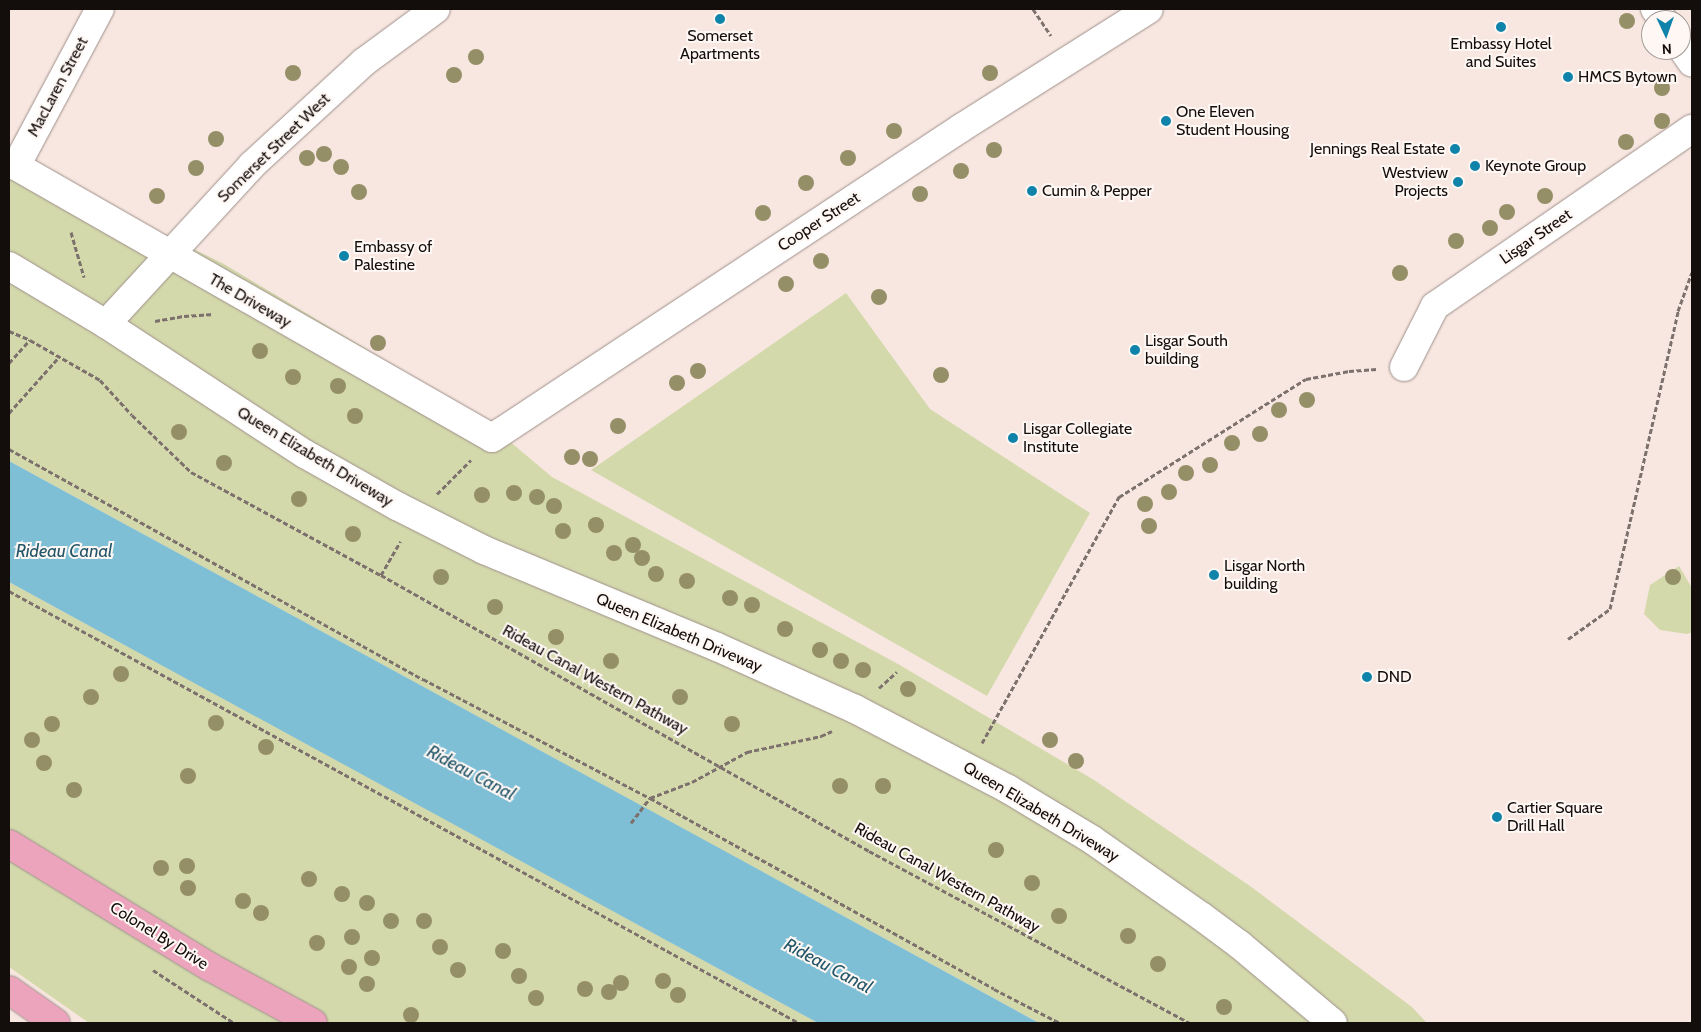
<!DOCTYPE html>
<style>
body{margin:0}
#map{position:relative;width:1701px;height:1032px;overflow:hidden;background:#f8e7e1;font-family:Cabin,sans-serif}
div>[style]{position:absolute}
.green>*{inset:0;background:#d4d9ac}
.water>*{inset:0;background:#7fbfd6}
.path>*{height:3px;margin-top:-1.5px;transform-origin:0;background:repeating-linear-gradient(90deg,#7c716d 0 5px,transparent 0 7.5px)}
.roads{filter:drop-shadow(0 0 1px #9e8f8a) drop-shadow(0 0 1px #9e8f8a)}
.minor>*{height:28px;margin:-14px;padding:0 14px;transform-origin:14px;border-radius:14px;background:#fff}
.major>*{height:28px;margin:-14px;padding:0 14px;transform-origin:14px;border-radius:14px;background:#eca3bc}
.trees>*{width:16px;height:16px;margin:-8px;border-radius:50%;background:#958f67}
.dots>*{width:14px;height:14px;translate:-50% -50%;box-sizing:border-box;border:2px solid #fef7f4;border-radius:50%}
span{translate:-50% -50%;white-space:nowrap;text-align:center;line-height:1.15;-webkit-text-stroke:4px #fef7f4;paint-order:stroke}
.poi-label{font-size:16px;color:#130e0c}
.left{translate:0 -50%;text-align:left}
.right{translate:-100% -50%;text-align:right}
.street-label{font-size:16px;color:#130e0c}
.water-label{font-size:18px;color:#225668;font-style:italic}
.frame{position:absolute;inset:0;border:10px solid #130e0c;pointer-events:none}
.north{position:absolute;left:1641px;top:10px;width:50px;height:50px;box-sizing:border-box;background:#fef7f4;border:1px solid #a09a97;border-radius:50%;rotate:177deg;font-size:14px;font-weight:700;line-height:20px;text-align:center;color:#130e0c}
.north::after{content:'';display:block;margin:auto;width:18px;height:22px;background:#0f83a9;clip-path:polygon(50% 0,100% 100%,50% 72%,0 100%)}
</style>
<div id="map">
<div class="green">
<i style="clip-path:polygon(9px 159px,224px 264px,483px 419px,552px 477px,898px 664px,1094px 780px,1250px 886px,1412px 1007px,1427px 1023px,1039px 1023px,9px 461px)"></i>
<i style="clip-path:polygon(846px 293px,930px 409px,1090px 513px,987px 696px,591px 470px)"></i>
<i style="clip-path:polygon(1679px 566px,1692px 588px,1692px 632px,1687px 634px,1660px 630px,1644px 614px,1650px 585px)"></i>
<i style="clip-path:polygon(9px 582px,389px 788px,818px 1023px,89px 1023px,9px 967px)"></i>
</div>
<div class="water">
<i style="clip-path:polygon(9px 461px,644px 807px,1039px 1023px,818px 1023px,9px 582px)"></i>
</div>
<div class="path">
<i style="left:1033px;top:9px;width:32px;rotate:56deg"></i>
<i style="left:71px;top:232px;width:47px;rotate:73.9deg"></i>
<i style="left:155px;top:321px;width:29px;rotate:-10deg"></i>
<i style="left:184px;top:316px;width:30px;rotate:-4deg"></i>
<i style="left:9px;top:331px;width:23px;rotate:23deg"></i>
<i style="left:30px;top:340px;width:81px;rotate:29.7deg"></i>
<i style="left:100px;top:380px;width:47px;rotate:47.6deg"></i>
<i style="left:132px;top:415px;width:82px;rotate:44deg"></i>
<i style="left:191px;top:472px;width:216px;rotate:28.5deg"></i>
<i style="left:381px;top:575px;width:561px;rotate:29.49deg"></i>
<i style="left:869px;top:851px;width:364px;rotate:28.2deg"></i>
<i style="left:9px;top:363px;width:31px;rotate:-48deg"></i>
<i style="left:9px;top:413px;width:75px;rotate:-48.2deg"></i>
<i style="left:9px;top:449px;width:474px;rotate:29.1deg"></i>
<i style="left:423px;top:679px;width:256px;rotate:27.7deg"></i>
<i style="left:650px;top:798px;width:393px;rotate:29deg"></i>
<i style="left:994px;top:989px;width:74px;rotate:27.3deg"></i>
<i style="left:437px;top:494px;width:48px;rotate:-45deg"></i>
<i style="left:381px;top:575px;width:39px;rotate:-60deg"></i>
<i style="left:9px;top:591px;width:900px;rotate:28.67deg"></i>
<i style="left:1568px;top:639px;width:52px;rotate:-35.5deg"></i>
<i style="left:1610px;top:609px;width:306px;rotate:-77.1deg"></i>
<i style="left:1678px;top:311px;width:41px;rotate:-70.3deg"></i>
<i style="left:879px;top:688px;width:24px;rotate:-42deg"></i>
<i style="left:982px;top:743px;width:282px;rotate:-60.9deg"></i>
<i style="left:1119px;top:497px;width:221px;rotate:-32.3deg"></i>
<i style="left:1306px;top:379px;width:44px;rotate:-10.5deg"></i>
<i style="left:1349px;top:371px;width:28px;rotate:-4deg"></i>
<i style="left:631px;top:823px;width:31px;rotate:-53deg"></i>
<i style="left:650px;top:798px;width:45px;rotate:-20.9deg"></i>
<i style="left:692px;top:782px;width:63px;rotate:-28.6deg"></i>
<i style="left:747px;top:752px;width:76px;rotate:-12.2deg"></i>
<i style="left:821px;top:736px;width:12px;rotate:-24deg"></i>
<i style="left:153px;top:970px;width:97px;rotate:33.2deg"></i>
</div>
<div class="roads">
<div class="minor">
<i style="left:1655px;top:9px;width:14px;rotate:54deg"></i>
<i style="left:1681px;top:47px;width:19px;rotate:55deg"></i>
<i style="left:9px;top:162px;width:556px;rotate:29.74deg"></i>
<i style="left:492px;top:438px;width:562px;rotate:-33.46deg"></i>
<i style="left:961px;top:128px;width:222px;rotate:-32.3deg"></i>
<i style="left:16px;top:166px;width:178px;rotate:-61.9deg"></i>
<i style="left:9px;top:266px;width:113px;rotate:30.9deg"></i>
<i style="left:106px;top:324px;width:238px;rotate:33.2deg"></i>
<i style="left:305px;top:454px;width:106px;rotate:29.5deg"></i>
<i style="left:397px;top:506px;width:97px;rotate:26.8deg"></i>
<i style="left:484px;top:550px;width:252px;rotate:22.6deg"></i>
<i style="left:717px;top:647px;width:151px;rotate:24.2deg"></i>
<i style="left:855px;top:709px;width:173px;rotate:27.6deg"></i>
<i style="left:1008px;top:789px;width:97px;rotate:31.1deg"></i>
<i style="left:1091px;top:839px;width:134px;rotate:35deg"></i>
<i style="left:1201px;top:916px;width:49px;rotate:36.6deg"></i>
<i style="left:1240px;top:945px;width:121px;rotate:40deg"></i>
<i style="left:106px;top:324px;width:216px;rotate:-47.4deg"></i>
<i style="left:252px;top:165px;width:152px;rotate:-42.6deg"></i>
<i style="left:364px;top:62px;width:89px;rotate:-36.4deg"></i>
<i style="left:1404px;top:367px;width:68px;rotate:-63.1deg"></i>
<i style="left:1435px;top:306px;width:312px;rotate:-34.6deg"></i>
</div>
<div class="major">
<i style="left:9px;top:844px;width:236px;rotate:31.5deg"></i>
<i style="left:210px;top:967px;width:117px;rotate:28.5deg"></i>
<i style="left:9px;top:990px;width:57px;rotate:35.1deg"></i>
</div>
</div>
<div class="trees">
<i style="left:1627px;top:21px"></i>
<i style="left:476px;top:57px"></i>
<i style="left:293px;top:73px"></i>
<i style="left:990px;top:73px"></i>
<i style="left:454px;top:75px"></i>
<i style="left:1662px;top:88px"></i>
<i style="left:1662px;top:121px"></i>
<i style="left:894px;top:131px"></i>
<i style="left:216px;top:139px"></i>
<i style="left:1626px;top:142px"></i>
<i style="left:994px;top:150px"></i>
<i style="left:324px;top:154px"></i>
<i style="left:307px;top:158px"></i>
<i style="left:848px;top:158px"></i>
<i style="left:341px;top:167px"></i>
<i style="left:196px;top:168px"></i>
<i style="left:961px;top:171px"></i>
<i style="left:806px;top:183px"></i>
<i style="left:359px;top:192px"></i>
<i style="left:920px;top:194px"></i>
<i style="left:157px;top:196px"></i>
<i style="left:1545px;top:196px"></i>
<i style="left:1507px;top:212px"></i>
<i style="left:763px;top:213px"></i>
<i style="left:1490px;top:228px"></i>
<i style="left:1456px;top:241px"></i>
<i style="left:821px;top:261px"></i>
<i style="left:1400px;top:273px"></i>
<i style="left:786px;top:284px"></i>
<i style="left:879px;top:297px"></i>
<i style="left:378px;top:343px"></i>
<i style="left:260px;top:351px"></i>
<i style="left:698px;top:371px"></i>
<i style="left:941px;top:375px"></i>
<i style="left:293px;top:377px"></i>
<i style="left:677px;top:383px"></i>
<i style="left:338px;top:386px"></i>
<i style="left:1307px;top:400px"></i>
<i style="left:1279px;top:410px"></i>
<i style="left:355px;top:416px"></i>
<i style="left:618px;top:426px"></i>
<i style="left:179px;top:432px"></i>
<i style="left:1260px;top:434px"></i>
<i style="left:1232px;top:443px"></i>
<i style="left:572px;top:457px"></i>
<i style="left:590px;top:459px"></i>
<i style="left:224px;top:463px"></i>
<i style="left:1210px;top:465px"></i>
<i style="left:1186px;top:473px"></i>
<i style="left:1169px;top:492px"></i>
<i style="left:514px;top:493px"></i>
<i style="left:482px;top:495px"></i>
<i style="left:537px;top:497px"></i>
<i style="left:299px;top:499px"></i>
<i style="left:1145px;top:504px"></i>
<i style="left:554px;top:506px"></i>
<i style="left:596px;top:525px"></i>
<i style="left:1149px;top:526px"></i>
<i style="left:563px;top:531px"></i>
<i style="left:353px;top:534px"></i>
<i style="left:633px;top:545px"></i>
<i style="left:614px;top:553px"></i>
<i style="left:642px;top:558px"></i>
<i style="left:656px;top:574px"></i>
<i style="left:441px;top:577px"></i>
<i style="left:1673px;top:577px"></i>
<i style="left:687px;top:581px"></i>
<i style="left:730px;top:598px"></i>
<i style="left:752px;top:605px"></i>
<i style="left:495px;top:607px"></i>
<i style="left:785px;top:629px"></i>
<i style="left:556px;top:637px"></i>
<i style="left:820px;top:650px"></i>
<i style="left:611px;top:661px"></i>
<i style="left:841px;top:661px"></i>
<i style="left:863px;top:670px"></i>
<i style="left:121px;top:674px"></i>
<i style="left:908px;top:689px"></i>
<i style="left:91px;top:697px"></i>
<i style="left:680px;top:697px"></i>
<i style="left:216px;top:723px"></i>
<i style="left:52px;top:724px"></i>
<i style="left:732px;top:724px"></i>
<i style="left:32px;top:740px"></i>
<i style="left:1050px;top:740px"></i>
<i style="left:266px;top:747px"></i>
<i style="left:1076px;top:761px"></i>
<i style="left:44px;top:763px"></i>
<i style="left:188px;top:776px"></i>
<i style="left:840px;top:786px"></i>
<i style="left:883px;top:786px"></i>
<i style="left:74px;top:790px"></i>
<i style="left:996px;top:850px"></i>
<i style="left:187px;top:866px"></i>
<i style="left:161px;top:868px"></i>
<i style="left:309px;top:879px"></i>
<i style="left:1032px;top:883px"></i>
<i style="left:188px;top:888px"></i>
<i style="left:342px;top:894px"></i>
<i style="left:243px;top:901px"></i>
<i style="left:367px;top:903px"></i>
<i style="left:261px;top:913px"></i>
<i style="left:1059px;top:916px"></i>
<i style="left:391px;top:921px"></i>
<i style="left:424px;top:921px"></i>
<i style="left:1128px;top:936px"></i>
<i style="left:352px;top:937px"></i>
<i style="left:317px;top:943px"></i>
<i style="left:440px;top:947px"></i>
<i style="left:503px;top:951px"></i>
<i style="left:372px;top:958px"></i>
<i style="left:1158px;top:964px"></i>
<i style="left:349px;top:967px"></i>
<i style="left:458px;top:970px"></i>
<i style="left:519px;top:976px"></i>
<i style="left:663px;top:981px"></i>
<i style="left:621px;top:983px"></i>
<i style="left:367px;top:984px"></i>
<i style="left:585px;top:989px"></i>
<i style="left:609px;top:992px"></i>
<i style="left:678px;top:995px"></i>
<i style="left:536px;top:998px"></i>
<i style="left:1224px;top:1007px"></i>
<i style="left:411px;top:1015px"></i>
</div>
<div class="dots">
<i style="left:720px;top:19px;background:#0f83a9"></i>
<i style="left:1501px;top:27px;background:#0f83a9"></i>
<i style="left:1568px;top:77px;background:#0f83a9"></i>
<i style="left:1166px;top:121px;background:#0f83a9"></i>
<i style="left:1455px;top:149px;background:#0f83a9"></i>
<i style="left:1475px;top:166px;background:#0f83a9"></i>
<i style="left:1458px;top:182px;background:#0f83a9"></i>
<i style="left:1032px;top:191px;background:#0f83a9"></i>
<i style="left:344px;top:256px;background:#0f83a9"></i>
<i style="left:1135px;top:350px;background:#0f83a9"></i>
<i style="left:1013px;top:438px;background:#0f83a9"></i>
<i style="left:1214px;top:575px;background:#0f83a9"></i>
<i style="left:1367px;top:677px;background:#0f83a9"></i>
<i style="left:1497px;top:817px;background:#0f83a9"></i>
</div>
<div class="poi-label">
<span style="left:720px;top:45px">Somerset<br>Apartments</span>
<span style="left:1501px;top:53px">Embassy Hotel<br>and Suites</span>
<span class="left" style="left:1578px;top:77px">HMCS Bytown</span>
<span class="left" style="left:1176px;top:121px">One Eleven<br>Student Housing</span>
<span class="right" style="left:1445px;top:149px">Jennings Real Estate</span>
<span class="left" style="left:1485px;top:166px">Keynote Group</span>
<span class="right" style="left:1448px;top:182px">Westview<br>Projects</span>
<span class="left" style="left:1042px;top:191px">Cumin &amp; Pepper</span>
<span class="left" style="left:354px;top:256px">Embassy of<br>Palestine</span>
<span class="left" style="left:1145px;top:350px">Lisgar South<br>building</span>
<span class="left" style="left:1023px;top:438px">Lisgar Collegiate<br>Institute</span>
<span class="left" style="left:1224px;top:575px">Lisgar North<br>building</span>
<span class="left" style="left:1377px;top:677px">DND</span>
<span class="left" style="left:1507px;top:817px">Cartier Square<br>Drill Hall</span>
</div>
<div class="street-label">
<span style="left:58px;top:87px;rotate:-62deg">MacLaren Street</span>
<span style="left:274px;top:148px;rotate:-44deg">Somerset Street West</span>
<span style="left:819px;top:222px;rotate:-33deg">Cooper Street</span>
<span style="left:1536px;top:237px;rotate:-35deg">Lisgar Street</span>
<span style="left:250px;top:301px;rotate:30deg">The Driveway</span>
<span style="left:315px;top:457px;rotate:31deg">Queen Elizabeth Driveway</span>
<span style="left:679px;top:633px;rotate:23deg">Queen Elizabeth Driveway</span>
<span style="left:595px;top:680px;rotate:29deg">Rideau Canal Western Pathway</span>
<span style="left:1041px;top:812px;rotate:31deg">Queen Elizabeth Driveway</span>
<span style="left:947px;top:878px;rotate:29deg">Rideau Canal Western Pathway</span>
<span style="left:159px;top:936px;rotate:32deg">Colonel By Drive</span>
</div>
<div class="water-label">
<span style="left:64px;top:551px">Rideau Canal</span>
<span style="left:471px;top:773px;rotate:28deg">Rideau Canal</span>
<span style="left:828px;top:966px;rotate:28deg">Rideau Canal</span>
</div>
<div class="frame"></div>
<div class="north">N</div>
</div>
